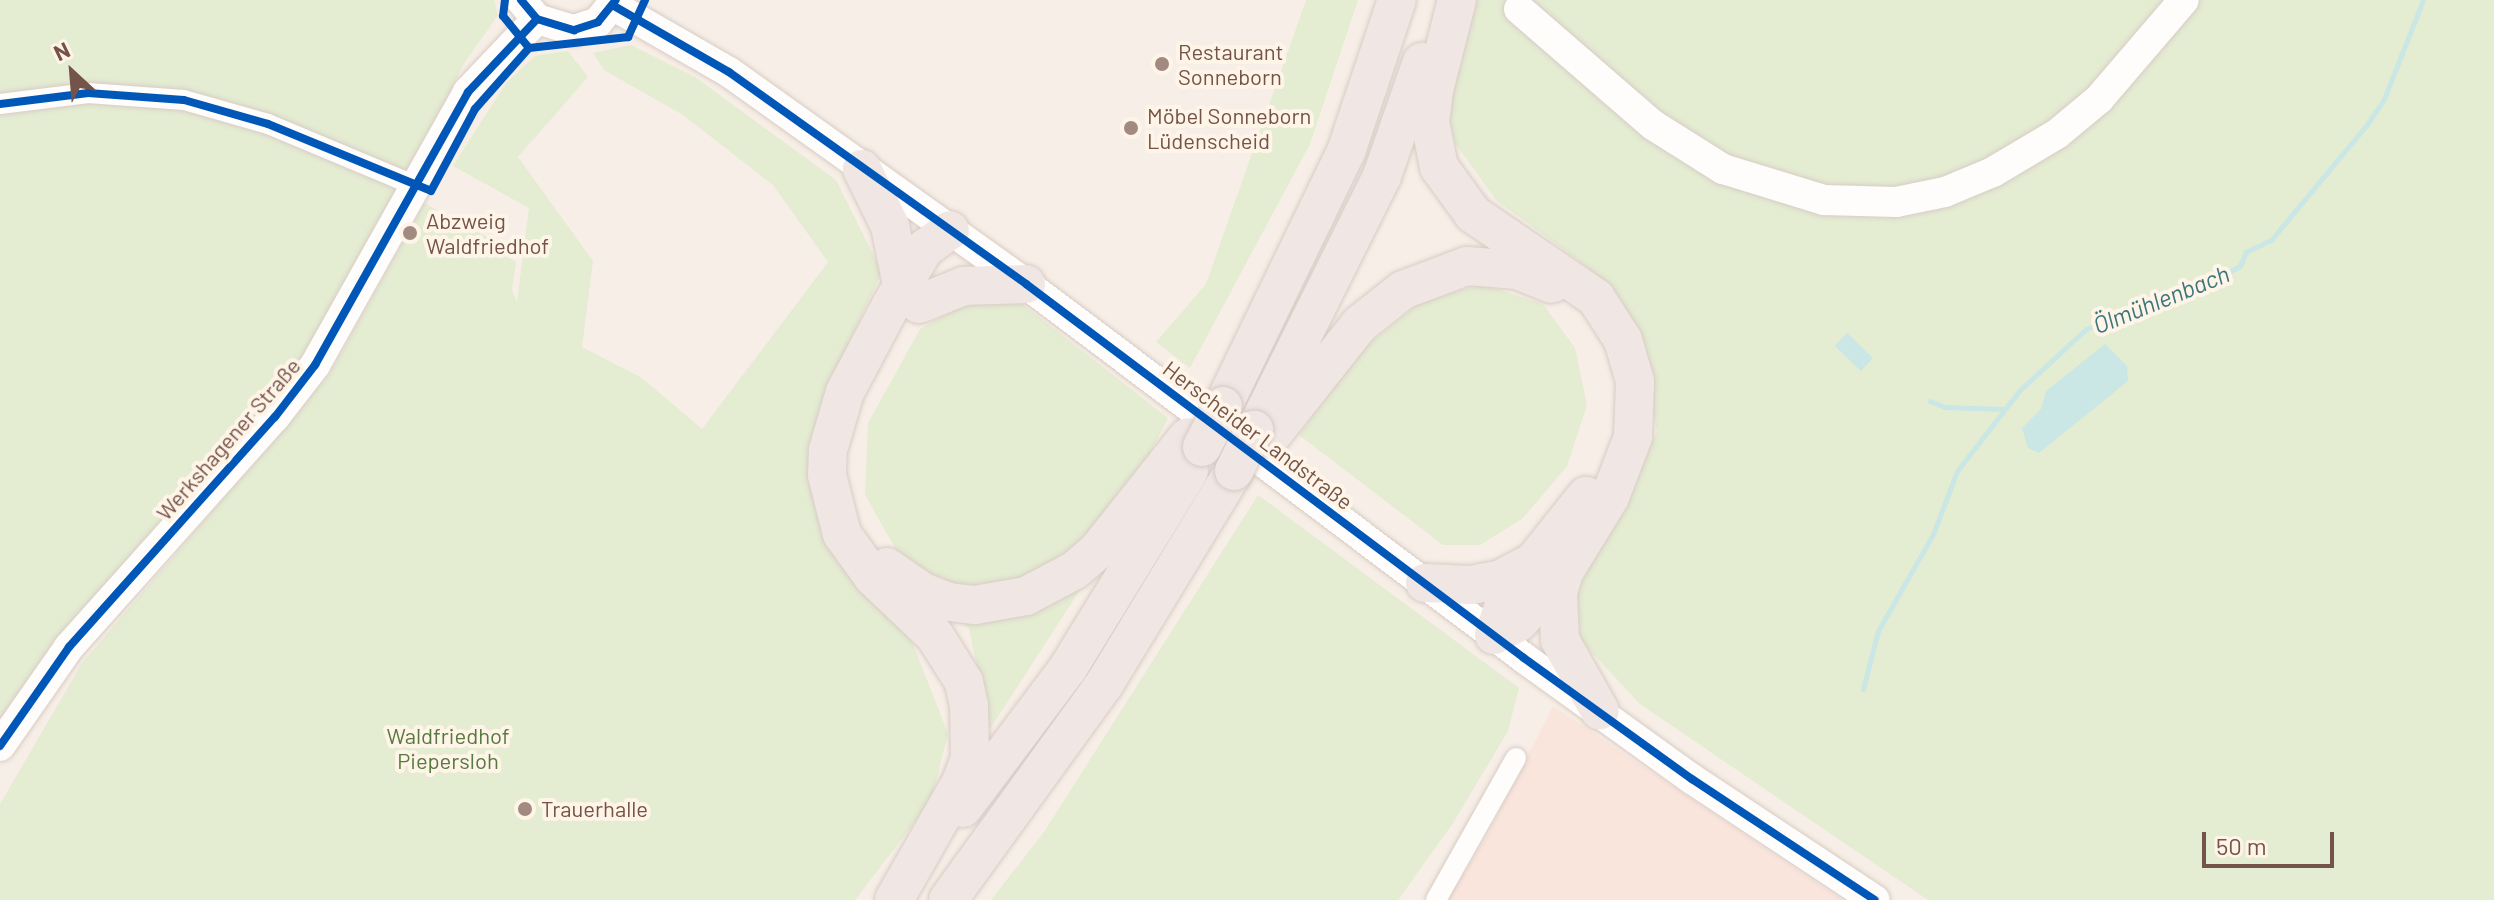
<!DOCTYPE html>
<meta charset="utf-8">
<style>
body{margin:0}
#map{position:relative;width:2494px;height:900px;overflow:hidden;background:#f7efe7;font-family:Barlow,sans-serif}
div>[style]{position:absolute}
.commercial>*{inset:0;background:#fae5dd}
.green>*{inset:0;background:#e4ecd2}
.water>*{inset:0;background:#cae7e6}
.stream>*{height:5px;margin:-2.5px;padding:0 2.5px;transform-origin:2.5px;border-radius:2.5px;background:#cae7e6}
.roads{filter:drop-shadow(0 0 2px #d8ccc5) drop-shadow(0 0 2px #d8ccc5)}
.minor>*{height:20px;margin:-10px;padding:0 10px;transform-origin:10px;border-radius:10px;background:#fefdfb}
.secondary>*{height:30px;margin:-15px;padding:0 15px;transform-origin:15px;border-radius:15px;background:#fefdfb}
.motorway>*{height:38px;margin:-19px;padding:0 19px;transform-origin:19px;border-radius:19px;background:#f0e6e3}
.bridges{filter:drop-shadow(0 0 2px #d5cac4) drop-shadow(0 0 2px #d5cac4)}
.motorway-bridge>*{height:38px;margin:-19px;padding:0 19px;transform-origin:19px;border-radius:19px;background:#f0e6e3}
.cycleway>*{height:8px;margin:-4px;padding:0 4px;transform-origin:4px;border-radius:4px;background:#0057b8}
.dots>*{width:22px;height:22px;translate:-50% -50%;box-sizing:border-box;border:4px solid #fff4e8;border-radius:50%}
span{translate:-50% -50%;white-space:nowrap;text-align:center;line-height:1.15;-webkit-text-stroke:8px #fff4e8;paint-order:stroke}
.poi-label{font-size:22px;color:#745348}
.left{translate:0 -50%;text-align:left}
.street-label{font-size:22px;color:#745348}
.park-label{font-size:22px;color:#567a40}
.water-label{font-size:24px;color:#3b767a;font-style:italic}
.north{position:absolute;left:32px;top:32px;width:80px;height:80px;-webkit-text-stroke:6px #fff4e8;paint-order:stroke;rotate:334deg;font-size:22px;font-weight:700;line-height:32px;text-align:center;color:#745348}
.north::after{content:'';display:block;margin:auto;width:28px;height:36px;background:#745348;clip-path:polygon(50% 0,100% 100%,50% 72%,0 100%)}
.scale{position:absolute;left:2202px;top:832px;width:132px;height:36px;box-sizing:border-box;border:4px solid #745348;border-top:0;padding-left:10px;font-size:24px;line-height:28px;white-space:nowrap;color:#745348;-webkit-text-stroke:6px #fff4e8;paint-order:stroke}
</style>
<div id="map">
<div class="commercial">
<i style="clip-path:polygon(1553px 706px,1842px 900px,1447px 900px,1488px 834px)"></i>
</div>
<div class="green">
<i style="clip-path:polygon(0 0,494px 0,498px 15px,463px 65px,414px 167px,309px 358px,0 728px)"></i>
<i style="clip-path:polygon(1306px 0,1358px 0,1310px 144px,1190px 368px,1156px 342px,1206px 284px)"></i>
<i style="clip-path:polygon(1476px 0,2494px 0,2494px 900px,1928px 900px,1640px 704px,1581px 641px,1575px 578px,1657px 432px,1637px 329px,1590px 269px,1496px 200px,1441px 124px)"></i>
<i style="clip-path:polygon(631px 45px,695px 77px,836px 180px,882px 272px,822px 401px,814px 505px,854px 578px,912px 641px,948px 734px,931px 801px,855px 900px,0 900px,0 804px,82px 663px,329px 375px,424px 203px,500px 244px,503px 254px,516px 262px,512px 290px,517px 302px,529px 208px,453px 166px,506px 83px,535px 56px,568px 51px,588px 77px,518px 157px,593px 261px,582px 347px,642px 378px,702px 429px,828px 262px,773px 185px,683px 115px,604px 70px,593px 53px)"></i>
<i style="clip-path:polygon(1482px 284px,1543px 304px,1575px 348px,1587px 405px,1567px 466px,1522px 519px,1480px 545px,1443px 545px,1299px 435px,1360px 351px,1421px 302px)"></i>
<i style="clip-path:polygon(1017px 300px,1168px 418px,1078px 593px,990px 729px,969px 629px,903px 562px,865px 495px,868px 423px,920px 329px,967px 303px)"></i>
<i style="clip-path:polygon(1258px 495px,1519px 688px,1508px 731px,1453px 823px,1398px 900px,991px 900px,1044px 832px)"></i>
</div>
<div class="water">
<i style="clip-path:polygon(1847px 333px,1873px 358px,1861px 371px,1835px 346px)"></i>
<i style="clip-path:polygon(2105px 344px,2127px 366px,2128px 381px,2039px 453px,2028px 448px,2022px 428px,2041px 409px,2046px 391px)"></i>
</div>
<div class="stream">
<i style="left:1930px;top:401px;width:16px;rotate:22deg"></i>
<i style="left:1945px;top:407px;width:59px;rotate:1.9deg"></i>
<i style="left:1863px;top:689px;width:60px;rotate:-75.5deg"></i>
<i style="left:1878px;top:631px;width:112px;rotate:-60.4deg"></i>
<i style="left:1933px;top:534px;width:67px;rotate:-69.1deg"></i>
<i style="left:1957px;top:471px;width:101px;rotate:-52.2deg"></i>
<i style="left:2019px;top:391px;width:91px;rotate:-42.8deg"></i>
<i style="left:2086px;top:329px;width:154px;rotate:-21.7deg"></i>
<i style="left:2229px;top:272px;width:13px;rotate:-29deg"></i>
<i style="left:2240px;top:266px;width:15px;rotate:-67deg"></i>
<i style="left:2246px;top:252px;width:28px;rotate:-26deg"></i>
<i style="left:2271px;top:240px;width:152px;rotate:-50.3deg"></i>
<i style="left:2368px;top:123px;width:29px;rotate:-56deg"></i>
<i style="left:2384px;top:99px;width:106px;rotate:-68.5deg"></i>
</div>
<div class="roads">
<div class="minor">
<i style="left:0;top:104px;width:89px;rotate:-7.1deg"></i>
<i style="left:88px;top:93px;width:96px;rotate:4.2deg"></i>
<i style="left:184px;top:100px;width:87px;rotate:15.9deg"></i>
<i style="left:268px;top:124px;width:160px;rotate:22.7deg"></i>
<i style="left:1436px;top:900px;width:163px;rotate:-60.6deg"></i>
</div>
<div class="secondary">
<i style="left:521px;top:0;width:25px;rotate:50deg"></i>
<i style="left:537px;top:19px;width:39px;rotate:17deg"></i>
<i style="left:574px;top:30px;width:25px;rotate:-18deg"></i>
<i style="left:598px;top:22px;width:28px;rotate:-51deg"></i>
<i style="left:614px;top:6px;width:133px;rotate:29.9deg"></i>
<i style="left:729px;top:72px;width:365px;rotate:35.5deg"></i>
<i style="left:1026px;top:284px;width:623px;rotate:36.91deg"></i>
<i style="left:1524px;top:658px;width:207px;rotate:35.8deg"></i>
<i style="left:1692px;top:779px;width:219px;rotate:33.5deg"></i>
<i style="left:1519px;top:9px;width:177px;rotate:40.9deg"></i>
<i style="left:1653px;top:125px;width:83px;rotate:32.2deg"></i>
<i style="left:1723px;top:169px;width:106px;rotate:17.1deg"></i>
<i style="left:1824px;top:200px;width:72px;rotate:1.6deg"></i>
<i style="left:1896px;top:202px;width:50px;rotate:-11.5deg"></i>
<i style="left:1945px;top:192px;width:52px;rotate:-22.6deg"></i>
<i style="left:1993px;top:172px;width:74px;rotate:-30.7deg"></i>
<i style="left:2057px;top:134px;width:55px;rotate:-39.8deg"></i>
<i style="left:2099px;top:99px;width:130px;rotate:-49.4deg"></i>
<i style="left:0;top:746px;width:121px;rotate:-55.1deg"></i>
<i style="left:69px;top:647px;width:309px;rotate:-48.2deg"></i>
<i style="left:275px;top:417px;width:66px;rotate:-52.4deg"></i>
<i style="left:315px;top:365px;width:313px;rotate:-60.7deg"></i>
<i style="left:468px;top:92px;width:100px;rotate:-46.6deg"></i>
</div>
<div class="motorway">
<i style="left:1457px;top:0;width:93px;rotate:104.3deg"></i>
<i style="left:1434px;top:90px;width:32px;rotate:97deg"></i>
<i style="left:1430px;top:122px;width:46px;rotate:78.7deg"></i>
<i style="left:1439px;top:167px;width:58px;rotate:54.1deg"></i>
<i style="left:1473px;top:214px;width:149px;rotate:34.3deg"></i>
<i style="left:1596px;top:298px;width:50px;rotate:57.3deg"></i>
<i style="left:1623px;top:340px;width:43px;rotate:73.7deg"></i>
<i style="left:1635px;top:381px;width:56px;rotate:92deg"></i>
<i style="left:1633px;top:437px;width:64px;rotate:111deg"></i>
<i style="left:1610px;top:497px;width:88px;rotate:121.5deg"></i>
<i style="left:1564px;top:572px;width:67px;rotate:132deg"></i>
<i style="left:1519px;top:622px;width:28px;rotate:153deg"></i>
<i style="left:862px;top:169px;width:64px;rotate:63.8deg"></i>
<i style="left:890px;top:226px;width:60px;rotate:78.5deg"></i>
<i style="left:919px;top:304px;width:48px;rotate:-21.8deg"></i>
<i style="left:964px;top:286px;width:62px;rotate:-1.8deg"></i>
<i style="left:1223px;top:406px;width:282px;rotate:-64.2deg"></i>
<i style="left:1346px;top:152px;width:160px;rotate:-71.5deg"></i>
<i style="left:1260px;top:421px;width:274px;rotate:-63.5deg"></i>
<i style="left:1382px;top:176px;width:121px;rotate:-70.7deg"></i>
<i style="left:1268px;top:440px;width:148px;rotate:-51.6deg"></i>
<i style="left:1360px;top:324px;width:55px;rotate:-38.3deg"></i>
<i style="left:1403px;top:290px;width:68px;rotate:-20.6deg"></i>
<i style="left:1467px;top:266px;width:50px;rotate:4.6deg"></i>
<i style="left:1517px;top:270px;width:37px;rotate:22deg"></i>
<i style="left:887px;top:567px;width:44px;rotate:34.8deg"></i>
<i style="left:923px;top:592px;width:28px;rotate:21deg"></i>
<i style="left:949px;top:602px;width:26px;rotate:7deg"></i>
<i style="left:975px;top:605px;width:52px;rotate:-10deg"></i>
<i style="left:1026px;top:596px;width:55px;rotate:-28deg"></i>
<i style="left:1075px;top:570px;width:30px;rotate:-41deg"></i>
<i style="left:1098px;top:550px;width:144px;rotate:-51.5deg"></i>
<i style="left:1564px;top:572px;width:22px;rotate:106deg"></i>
<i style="left:1558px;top:593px;width:47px;rotate:87.6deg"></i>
<i style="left:1560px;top:640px;width:81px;rotate:60.6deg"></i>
<i style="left:1425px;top:583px;width:46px;rotate:2.5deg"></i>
<i style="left:1471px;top:585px;width:31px;rotate:-11deg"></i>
<i style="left:1501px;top:579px;width:34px;rotate:-28deg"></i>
<i style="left:1494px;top:635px;width:42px;rotate:-72deg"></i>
<i style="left:1507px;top:595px;width:127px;rotate:-51.4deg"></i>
<i style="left:963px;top:808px;width:175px;rotate:-53.1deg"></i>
<i style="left:1068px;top:668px;width:231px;rotate:-58.4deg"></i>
<i style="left:894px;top:900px;width:136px;rotate:-60.4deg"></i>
<i style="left:961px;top:782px;width:26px;rotate:-69deg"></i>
<i style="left:970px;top:758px;width:52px;rotate:-91.1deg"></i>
<i style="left:969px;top:706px;width:25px;rotate:-102deg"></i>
<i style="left:964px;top:682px;width:54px;rotate:-122.2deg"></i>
<i style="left:935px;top:636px;width:86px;rotate:-136.4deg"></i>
<i style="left:873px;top:577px;width:53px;rotate:-125.8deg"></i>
<i style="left:842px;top:534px;width:61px;rotate:-104.3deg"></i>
<i style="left:827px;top:475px;width:25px;rotate:-88deg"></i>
<i style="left:828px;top:450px;width:60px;rotate:-73.7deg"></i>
<i style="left:845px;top:392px;width:98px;rotate:-62.1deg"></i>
<i style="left:891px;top:305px;width:65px;rotate:-59.5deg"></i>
<i style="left:924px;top:249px;width:32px;rotate:-36deg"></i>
<i style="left:948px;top:900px;width:268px;rotate:-54.1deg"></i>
<i style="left:1105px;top:683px;width:248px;rotate:-58.7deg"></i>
</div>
</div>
<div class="bridges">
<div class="motorway-bridge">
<i style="left:1202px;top:447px;width:46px;rotate:-62.9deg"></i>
<i style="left:1234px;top:471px;width:46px;rotate:-64deg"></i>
</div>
</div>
<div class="cycleway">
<i style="left:505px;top:0;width:16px;rotate:97deg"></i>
<i style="left:503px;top:16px;width:41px;rotate:50.9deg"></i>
<i style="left:529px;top:48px;width:100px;rotate:-6.3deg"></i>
<i style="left:628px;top:37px;width:41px;rotate:-65.3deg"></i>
<i style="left:521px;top:0;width:25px;rotate:50deg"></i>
<i style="left:537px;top:19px;width:39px;rotate:17deg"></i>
<i style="left:574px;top:30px;width:25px;rotate:-18deg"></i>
<i style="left:598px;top:22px;width:28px;rotate:-51deg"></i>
<i style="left:614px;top:6px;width:133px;rotate:29.9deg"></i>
<i style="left:729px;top:72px;width:365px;rotate:35.5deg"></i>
<i style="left:1026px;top:284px;width:623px;rotate:36.91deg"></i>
<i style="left:1524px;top:658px;width:207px;rotate:35.8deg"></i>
<i style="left:1692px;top:779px;width:219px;rotate:33.5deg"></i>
<i style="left:0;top:104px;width:89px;rotate:-7.1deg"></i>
<i style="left:88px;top:93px;width:96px;rotate:4.2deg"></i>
<i style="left:184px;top:100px;width:87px;rotate:15.9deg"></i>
<i style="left:268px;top:124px;width:176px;rotate:22.3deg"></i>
<i style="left:431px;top:191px;width:93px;rotate:-61.8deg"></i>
<i style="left:475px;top:109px;width:81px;rotate:-48.5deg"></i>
<i style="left:0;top:746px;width:121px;rotate:-55.1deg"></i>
<i style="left:69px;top:647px;width:309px;rotate:-48.2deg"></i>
<i style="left:275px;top:417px;width:66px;rotate:-52.4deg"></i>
<i style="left:315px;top:365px;width:313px;rotate:-60.7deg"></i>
<i style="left:468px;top:92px;width:100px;rotate:-46.6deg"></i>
</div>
<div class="dots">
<i style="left:1162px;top:64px;background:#a28a80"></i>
<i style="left:1131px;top:128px;background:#a28a80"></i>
<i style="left:410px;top:233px;background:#a28a80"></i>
<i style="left:525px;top:809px;background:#a28a80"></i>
</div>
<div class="poi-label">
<span class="left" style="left:1178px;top:64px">Restaurant<br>Sonneborn</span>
<span class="left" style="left:1147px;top:128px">Möbel Sonneborn<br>Lüdenscheid</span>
<span class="left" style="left:426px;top:233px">Abzweig<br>Waldfriedhof</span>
<span class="left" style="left:541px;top:809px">Trauerhalle</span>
</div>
<div class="street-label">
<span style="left:1258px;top:435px;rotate:37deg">Herscheider Landstraße</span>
<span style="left:228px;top:439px;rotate:-49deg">Werkshagener Straße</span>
</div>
<div class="park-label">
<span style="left:448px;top:748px">Waldfriedhof<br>Piepersloh</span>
</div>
<div class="water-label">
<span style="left:2161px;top:299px;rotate:-22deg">Ölmühlenbach</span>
</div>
<div class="north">N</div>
<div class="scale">50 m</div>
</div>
